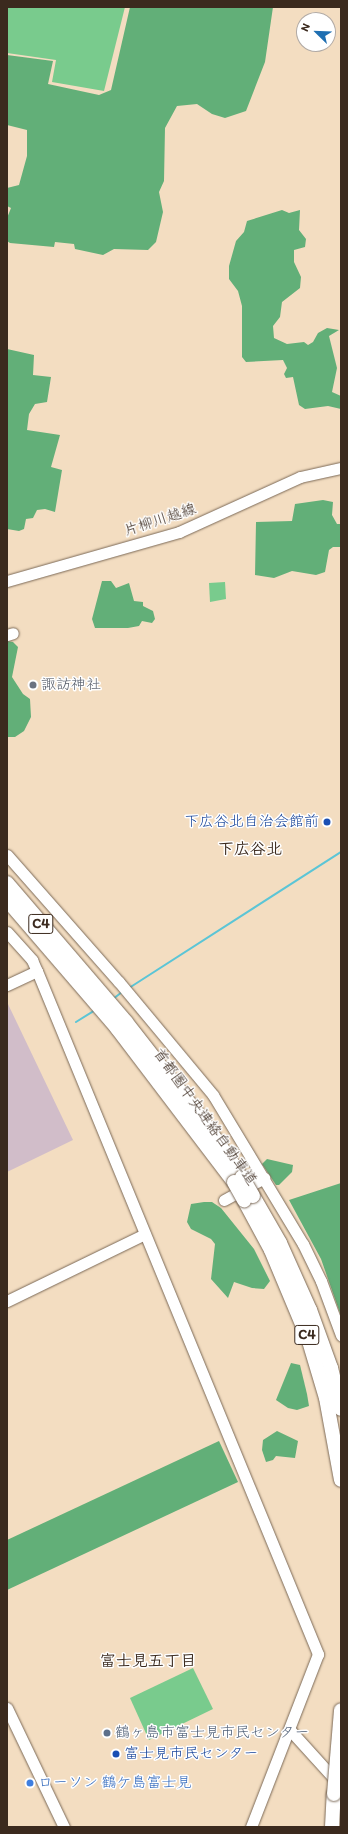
<!DOCTYPE html>
<meta charset="utf-8">
<style>
body{margin:0}
#map{position:relative;width:348px;height:1834px;overflow:hidden;background:#f3ddc1;font-family:Itim,"Klee One",sans-serif}
div>[style]{position:absolute}
.industrial>*{inset:0;background:#d1bdc9}
.green>*{inset:0;background:#79cb8d}
.forest>*{inset:0;background:#62af78}
.stream>*{height:2px;margin:-1px;padding:0 1px;transform-origin:1px;border-radius:1px;background:#5bc5d6}
.roads{filter:drop-shadow(0 0 1px #7b6957) drop-shadow(0 0 1px #7b6957)}
.secondary>*{height:11px;margin:-5.5px;padding:0 5.5px;transform-origin:5.5px;border-radius:5.5px;background:#fff}
.highway>*{height:14px;margin:-7px;padding:0 7px;transform-origin:7px;border-radius:7px;background:#fff}
.bridges{filter:drop-shadow(0 0 1px #7b6957) drop-shadow(0 0 1px #7b6957)}
.highway-bridge>*{height:14px;margin:-7px;padding:0 7px;transform-origin:7px;border-radius:7px;background:#fff}
.dots>*{width:11px;height:11px;translate:-50% -50%;box-sizing:border-box;border:2px solid #fff;border-radius:50%}
span{translate:-50% -50%;white-space:nowrap;text-align:center;line-height:1.15;-webkit-text-stroke:3px #fff;paint-order:stroke}
.shield-label span{padding:1px 3px;background:#fff;border:1px solid;border-radius:3px;-webkit-text-stroke-width:0}
.shield-label{font-size:14px;color:#3b2a1e;font-weight:700}
.street-label{font-size:15px;color:#3b2a1e}
.worship-label{font-size:15px;color:#5b616d}
.left{translate:0 -50%;text-align:left}
.transit-label{font-size:15px;color:#164399}
.right{translate:-100% -50%;text-align:right}
.service-label{font-size:15px;color:#4e5e75}
.shop-label{font-size:15px;color:#366cbe}
.neighbourhood-label{font-size:16px;color:#3b2a1e;font-weight:700}
.frame{position:absolute;inset:0;border:8px solid #3b2a1e;pointer-events:none}
.north{position:absolute;left:296px;top:12px;width:40px;height:40px;box-sizing:border-box;background:#fff;border:1px solid #b1aaa5;border-radius:50%;rotate:293deg;font-size:11px;font-weight:700;line-height:16px;text-align:center;color:#3b2a1e}
.north::after{content:'';display:block;margin:auto;width:14px;height:18px;background:#1f6fb2;clip-path:polygon(50% 0,100% 100%,50% 72%,0 100%)}
</style>
<div id="map">
<div class="industrial">
<i style="clip-path:polygon(7px 1002px,73px 1140px,7px 1172px)"></i>
</div>
<div class="green">
<i style="clip-path:polygon(7px 7px,125px 7px,104px 91px,52px 82px,56px 60px,7px 53px)"></i>
<i style="clip-path:polygon(225px 582px,226px 599px,210px 602px,209px 583px)"></i>
<i style="clip-path:polygon(193px 1668px,213px 1709px,149px 1740px,130px 1698px)"></i>
</div>
<div class="forest">
<i style="clip-path:polygon(130px 7px,273px 7px,265px 62px,246px 111px,225px 118px,212px 114px,197px 104px,177px 106px,165px 128px,164px 181px,159px 192px,163px 212px,156px 242px,148px 250px,114px 249px,103px 255px,75px 249px,74px 244px,55px 242px,54px 247px,10px 243px,7px 241px,7px 218px,11px 208px,7px 206px,7px 188px,19px 185px,27px 156px,27px 130px,7px 125px,7px 55px,53px 61px,48px 84px,99px 95px,111px 90px)"></i>
<i style="clip-path:polygon(282px 210px,289px 213px,300px 210px,299px 230px,306px 239px,305px 247px,294px 250px,294px 262px,301px 277px,300px 288px,282px 302px,280px 317px,273px 326px,274px 338px,287px 344px,304px 342px,308px 345px,313px 342px,318px 333px,327px 328px,339px 330px,329px 336px,337px 368px,332px 392px,341px 396px,341px 409px,328px 406px,305px 409px,299px 405px,293px 377px,286px 378px,284px 374px,287px 368px,283px 360px,246px 362px,242px 357px,242px 306px,238px 291px,229px 279px,229px 266px,236px 241px,244px 232px,247px 221px)"></i>
<i style="clip-path:polygon(7px 349px,34px 355px,33px 375px,51px 377px,47px 402px,35px 404px,29px 414px,27px 430px,60px 435px,51px 467px,62px 470px,55px 512px,45px 509px,37px 510px,33px 518px,26px 519px,24px 529px,19px 531px,7px 529px)"></i>
<i style="clip-path:polygon(323px 500px,333px 502px,332px 515px,337px 524px,341px 524px,341px 547px,333px 547px,329px 550px,325px 572px,316px 575px,292px 571px,274px 578px,255px 575px,256px 522px,292px 521px,295px 504px)"></i>
<i style="clip-path:polygon(102px 581px,111px 581px,116px 588px,129px 583px,134px 601px,143px 602px,143px 606px,153px 611px,155px 619px,152px 623px,142px 621px,139px 626px,128px 628px,95px 628px,92px 619px)"></i>
<i style="clip-path:polygon(7px 641px,13px 642px,18px 647px,12px 677px,23px 694px,30px 699px,31px 717px,24px 731px,15px 737px,7px 737px)"></i>
<i style="clip-path:polygon(267px 1159px,293px 1165px,292px 1172px,279px 1185px,276px 1185px,262px 1164px)"></i>
<i style="clip-path:polygon(341px 1183px,341px 1316px,321px 1259px,289px 1200px)"></i>
<i style="clip-path:polygon(204px 1202px,212px 1202px,221px 1208px,254px 1249px,270px 1281px,264px 1289px,252px 1288px,234px 1282px,228px 1298px,211px 1279px,215px 1244px,211px 1239px,191px 1229px,187px 1222px,191px 1204px)"></i>
<i style="clip-path:polygon(291px 1363px,300px 1365px,307px 1394px,309px 1406px,297px 1410px,288px 1408px,276px 1400px)"></i>
<i style="clip-path:polygon(277px 1431px,298px 1441px,295px 1458px,276px 1456px,273px 1460px,266px 1462px,262px 1450px,263px 1440px)"></i>
<i style="clip-path:polygon(219px 1441px,238px 1482px,7px 1590px,7px 1540px)"></i>
</div>
<div class="stream">
<i style="left:129px;top:988px;width:252px;rotate:-32.7deg"></i>
<i style="left:113px;top:999px;width:11px;rotate:-38deg"></i>
<i style="left:76px;top:1022px;width:22px;rotate:-32deg"></i>
</div>
<div class="roads">
<div class="secondary">
<i style="left:7px;top:581px;width:179px;rotate:-15.9deg"></i>
<i style="left:179px;top:532px;width:133px;rotate:-24.4deg"></i>
<i style="left:300px;top:477px;width:42px;rotate:-12.4deg"></i>
<i style="left:7px;top:635px;width:6px;rotate:-18deg"></i>
<i style="left:7px;top:855px;width:169px;rotate:48.6deg"></i>
<i style="left:119px;top:982px;width:147px;rotate:50.2deg"></i>
<i style="left:213px;top:1095px;width:174px;rotate:58.9deg"></i>
<i style="left:303px;top:1244px;width:41px;rotate:64.1deg"></i>
<i style="left:321px;top:1281px;width:58px;rotate:69.7deg"></i>
<i style="left:7px;top:932px;width:38px;rotate:48deg"></i>
<i style="left:32px;top:960px;width:12px;rotate:66deg"></i>
<i style="left:7px;top:985px;width:33px;rotate:-25deg"></i>
<i style="left:37px;top:971px;width:739px;rotate:67.64deg"></i>
<i style="left:318px;top:1654px;width:186px;rotate:111.2deg"></i>
<i style="left:224px;top:1200px;width:46px;rotate:-28.8deg"></i>
<i style="left:7px;top:1301px;width:153px;rotate:-25.9deg"></i>
<i style="left:7px;top:1708px;width:132px;rotate:64.4deg"></i>
<i style="left:290px;top:1730px;width:72px;rotate:47.8deg"></i>
</div>
<div class="highway">
<i style="left:7px;top:883px;width:183px;rotate:49.4deg"></i>
<i style="left:126px;top:1022px;width:117px;rotate:52deg"></i>
<i style="left:198px;top:1114px;width:77px;rotate:55.1deg"></i>
<i style="left:7px;top:900px;width:169px;rotate:49.3deg"></i>
<i style="left:117px;top:1028px;width:193px;rotate:52.8deg"></i>
<i style="left:253px;top:1196px;width:54px;rotate:60.1deg"></i>
<i style="left:280px;top:1243px;width:73px;rotate:65.9deg"></i>
<i style="left:310px;top:1310px;width:62px;rotate:70.1deg"></i>
<i style="left:331px;top:1368px;width:42px;rotate:76.3deg"></i>
<i style="left:244px;top:1200px;width:57px;rotate:61.6deg"></i>
<i style="left:271px;top:1250px;width:99px;rotate:67.3deg"></i>
<i style="left:309px;top:1341px;width:59px;rotate:73.4deg"></i>
<i style="left:326px;top:1398px;width:83px;rotate:79.6deg"></i>
<i style="left:332px;top:1827px;width:33px;rotate:-87deg"></i>
</div>
</div>
<div class="bridges">
<div class="highway-bridge">
<i style="left:242px;top:1177px;width:22px;rotate:60deg"></i>
<i style="left:234px;top:1182px;width:21px;rotate:61deg"></i>
<i style="left:334px;top:1794px;width:84px;rotate:-85.2deg"></i>
</div>
</div>
<div class="dots">
<i style="left:33px;top:685px;background:#6b7280"></i>
<i style="left:327px;top:822px;background:#1a4fb4"></i>
<i style="left:107px;top:1733px;background:#5c6f8a"></i>
<i style="left:116px;top:1754px;background:#1a4fb4"></i>
<i style="left:30px;top:1783px;background:#3f7fe0"></i>
</div>
<div class="shield-label">
<span style="left:41px;top:924px">C4</span>
<span style="left:307px;top:1335px">C4</span>
</div>
<div class="street-label">
<span style="left:160px;top:520px;rotate:-18deg">片柳川越線</span>
<span style="left:205px;top:1117px;rotate:54deg">首都圏中央連絡自動車道</span>
</div>
<div class="worship-label">
<span class="left" style="left:41px;top:685px">諏訪神社</span>
</div>
<div class="transit-label">
<span class="right" style="left:319px;top:822px">下広谷北自治会館前</span>
<span class="left" style="left:124px;top:1754px">富士見市民センター</span>
</div>
<div class="service-label">
<span class="left" style="left:115px;top:1733px">鶴ヶ島市富士見市民センター</span>
</div>
<div class="shop-label">
<span class="left" style="left:38px;top:1783px">ローソン 鶴ケ島富士見</span>
</div>
<div class="neighbourhood-label">
<span style="left:250px;top:849px">下広谷北</span>
<span style="left:148px;top:1661px">富士見五丁目</span>
</div>
<div class="frame"></div>
<div class="north">N</div>
</div>
